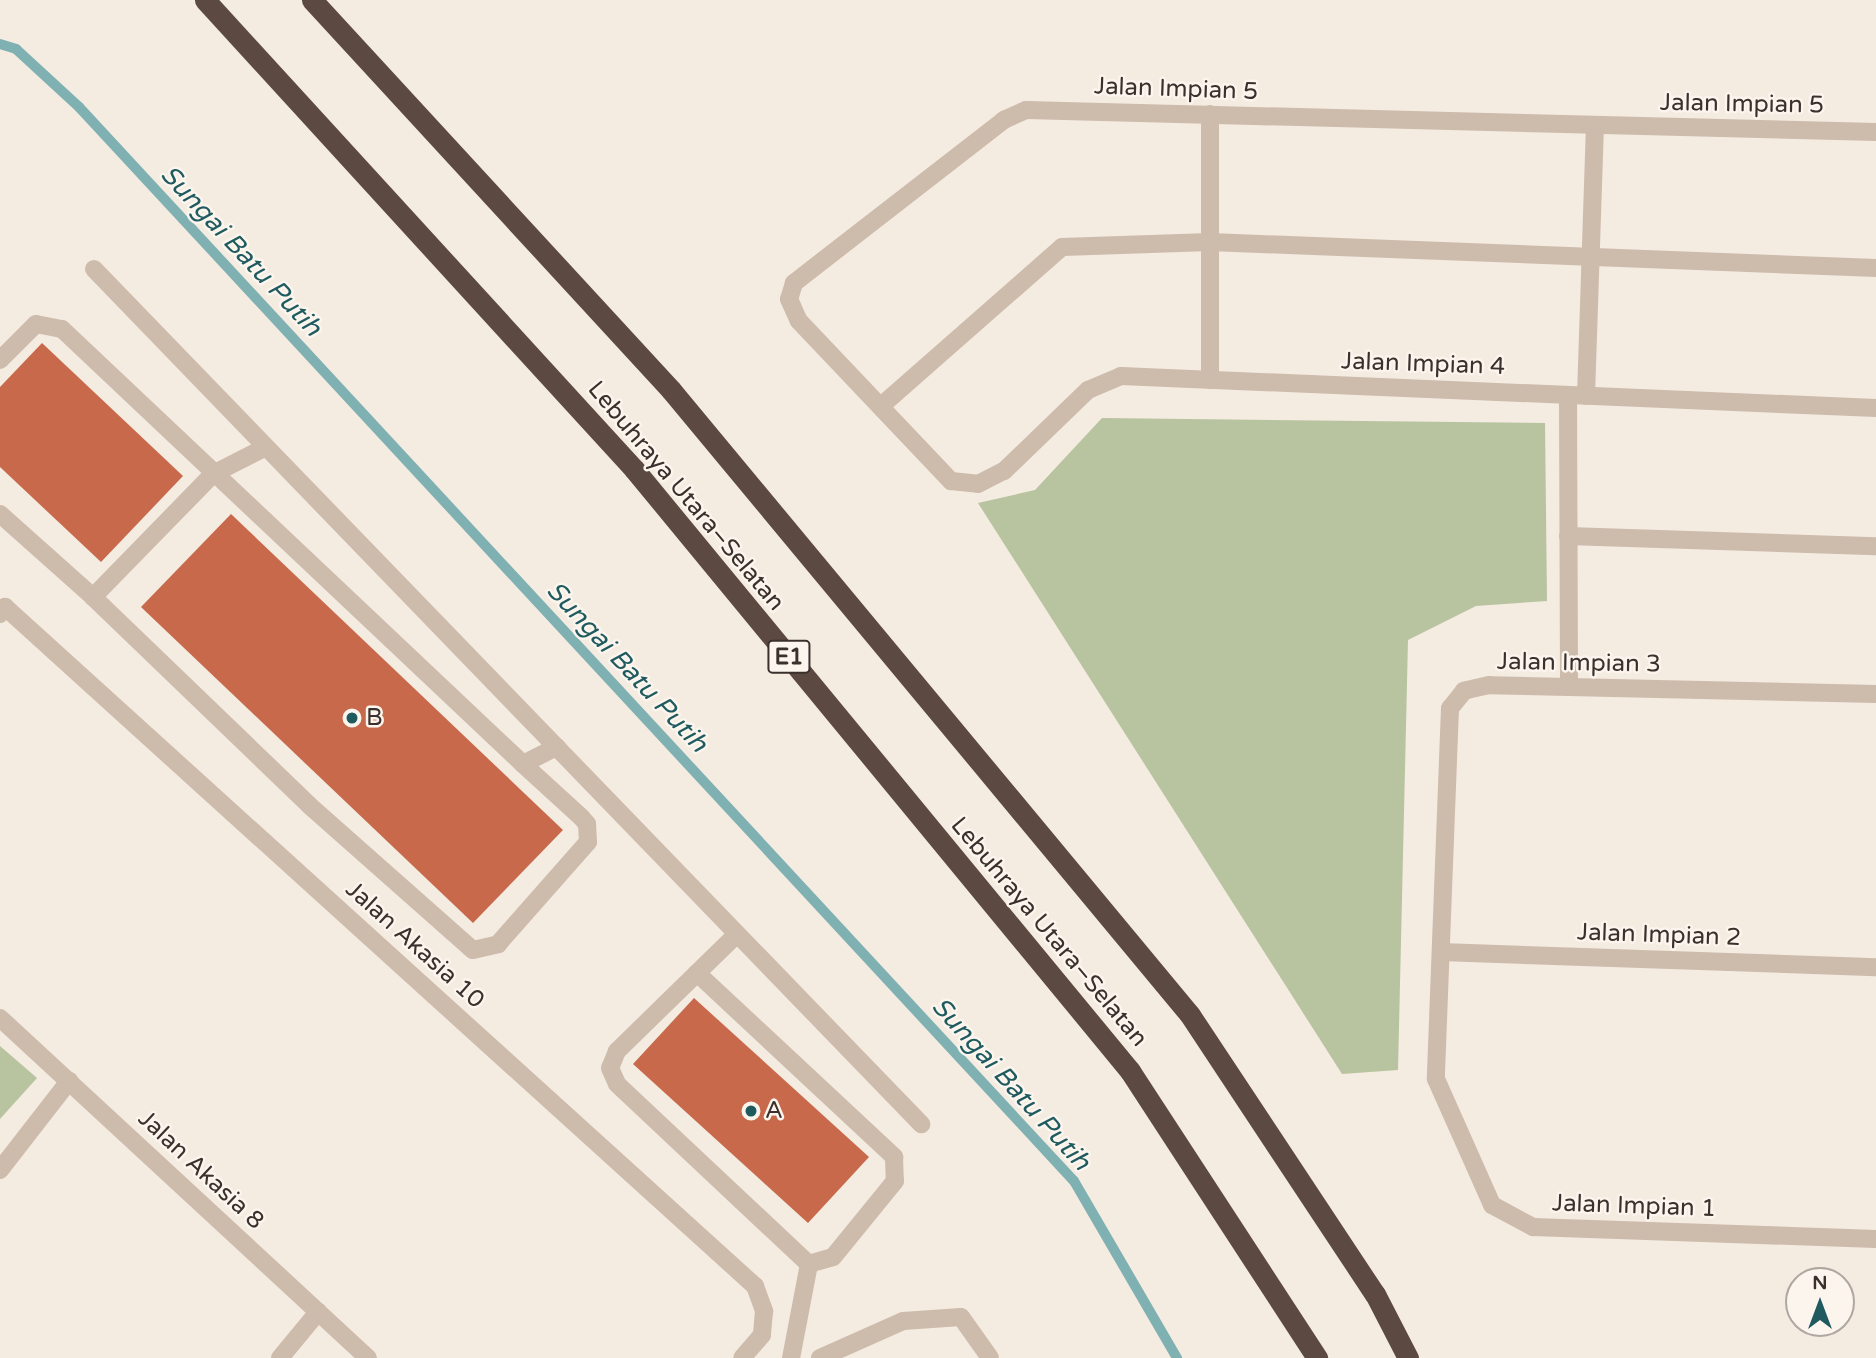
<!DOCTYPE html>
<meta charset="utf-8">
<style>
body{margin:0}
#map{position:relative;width:1876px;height:1358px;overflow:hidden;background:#f4ebe1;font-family:"Varela Round",sans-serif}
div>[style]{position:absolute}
.green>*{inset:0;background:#b8c4a0}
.stream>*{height:10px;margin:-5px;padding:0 5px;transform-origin:5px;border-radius:5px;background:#7fb0b2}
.building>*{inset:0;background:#c8694b}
.lane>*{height:18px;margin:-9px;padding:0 9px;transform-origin:9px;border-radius:9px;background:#cdbbac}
.street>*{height:18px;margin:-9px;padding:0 9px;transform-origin:9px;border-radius:9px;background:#cdbbac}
.highway>*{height:21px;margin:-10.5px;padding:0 10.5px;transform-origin:10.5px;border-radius:10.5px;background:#5c4a42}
.dots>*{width:19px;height:19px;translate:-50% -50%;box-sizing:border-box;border:4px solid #fbf5ee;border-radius:50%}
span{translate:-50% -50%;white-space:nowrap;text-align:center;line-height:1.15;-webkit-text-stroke:5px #fbf5ee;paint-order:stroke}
.shield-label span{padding:2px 5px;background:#fbf5ee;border:2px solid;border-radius:5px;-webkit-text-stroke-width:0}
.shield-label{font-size:23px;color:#3b302b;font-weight:700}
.street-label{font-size:24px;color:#3b302b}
.poi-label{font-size:24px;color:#3b302b}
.left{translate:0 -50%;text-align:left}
.water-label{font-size:26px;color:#1f5a5e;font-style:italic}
.north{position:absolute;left:1785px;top:1267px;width:70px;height:70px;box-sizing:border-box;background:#fbf5ee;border:2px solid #aea6a0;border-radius:50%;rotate:0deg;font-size:19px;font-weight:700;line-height:28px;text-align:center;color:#3b302b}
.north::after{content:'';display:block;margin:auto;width:24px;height:32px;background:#1f5a5e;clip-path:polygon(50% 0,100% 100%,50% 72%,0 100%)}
</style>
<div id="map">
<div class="green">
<i style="clip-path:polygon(1102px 418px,1545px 423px,1547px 601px,1476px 606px,1408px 640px,1398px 1070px,1342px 1074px,978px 503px,1035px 490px)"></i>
<i style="clip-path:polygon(0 1046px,37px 1078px,0 1119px)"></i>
</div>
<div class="stream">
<i style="left:0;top:44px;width:17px;rotate:17deg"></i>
<i style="left:16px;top:49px;width:86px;rotate:42.6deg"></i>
<i style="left:79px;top:107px;width:1464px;rotate:47.19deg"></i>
<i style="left:1074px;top:1181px;width:205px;rotate:59.8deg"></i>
</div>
<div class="building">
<i style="clip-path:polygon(42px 343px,183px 476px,101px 562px,0 467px,0 387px)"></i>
<i style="clip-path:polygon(231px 514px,563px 830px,473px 923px,141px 607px)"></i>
<i style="clip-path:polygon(694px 998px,869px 1157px,808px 1223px,633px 1064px)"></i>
</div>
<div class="lane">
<i style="left:1210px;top:114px;width:266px;rotate:90deg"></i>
<i style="left:1568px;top:395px;width:292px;rotate:89.8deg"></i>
<i style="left:1586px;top:396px;width:271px;rotate:-88.1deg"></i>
<i style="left:881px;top:406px;width:241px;rotate:-41.3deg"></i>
<i style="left:1062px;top:247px;width:148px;rotate:-1.9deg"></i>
<i style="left:1210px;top:242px;width:667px;rotate:2.24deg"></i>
<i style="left:1568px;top:536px;width:308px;rotate:1.9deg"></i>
<i style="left:93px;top:597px;width:172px;rotate:-45.7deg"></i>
<i style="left:820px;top:1358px;width:91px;rotate:-24deg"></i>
<i style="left:903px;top:1321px;width:58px;rotate:-3.9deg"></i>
<i style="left:961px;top:1317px;width:50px;rotate:54.7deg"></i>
</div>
<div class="street">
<i style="left:1876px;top:132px;width:850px;rotate:-178.52deg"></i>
<i style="left:1026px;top:110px;width:24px;rotate:156deg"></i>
<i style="left:1004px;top:120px;width:266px;rotate:142.2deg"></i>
<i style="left:794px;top:283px;width:17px;rotate:107deg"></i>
<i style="left:789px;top:299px;width:24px;rotate:66deg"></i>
<i style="left:799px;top:321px;width:221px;rotate:46.5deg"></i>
<i style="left:951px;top:481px;width:27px;rotate:6deg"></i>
<i style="left:978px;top:484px;width:29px;rotate:-27deg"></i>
<i style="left:1004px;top:471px;width:117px;rotate:-44deg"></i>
<i style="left:1088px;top:390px;width:36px;rotate:-23deg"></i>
<i style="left:1121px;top:376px;width:756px;rotate:2.43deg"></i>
<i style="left:94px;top:269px;width:1190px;rotate:45.95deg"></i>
<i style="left:0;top:360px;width:51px;rotate:-45deg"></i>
<i style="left:36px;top:324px;width:26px;rotate:11deg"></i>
<i style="left:62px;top:329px;width:634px;rotate:43.34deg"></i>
<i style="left:523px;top:764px;width:38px;rotate:-27deg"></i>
<i style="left:213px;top:474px;width:59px;rotate:-27deg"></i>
<i style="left:0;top:514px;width:125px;rotate:41.7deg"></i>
<i style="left:93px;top:597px;width:301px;rotate:43.9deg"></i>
<i style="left:310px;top:806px;width:217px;rotate:41.5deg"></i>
<i style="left:473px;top:950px;width:26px;rotate:-13deg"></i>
<i style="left:498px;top:944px;width:136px;rotate:-48.6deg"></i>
<i style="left:588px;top:842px;width:18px;rotate:-93deg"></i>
<i style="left:587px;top:824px;width:9px;rotate:-131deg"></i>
<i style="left:581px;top:817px;width:79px;rotate:-137.6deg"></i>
<i style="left:0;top:614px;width:9px;rotate:-54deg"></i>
<i style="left:5px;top:607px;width:1012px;rotate:42.16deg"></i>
<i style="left:755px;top:1286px;width:27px;rotate:70deg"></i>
<i style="left:764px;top:1311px;width:24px;rotate:95deg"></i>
<i style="left:762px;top:1335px;width:30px;rotate:131deg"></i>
<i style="left:1876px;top:694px;width:387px;rotate:-178.7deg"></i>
<i style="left:1489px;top:685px;width:26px;rotate:167deg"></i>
<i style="left:1464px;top:691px;width:22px;rotate:129deg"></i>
<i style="left:1450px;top:708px;width:371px;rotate:92.2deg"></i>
<i style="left:1436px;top:1079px;width:138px;rotate:66deg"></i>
<i style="left:1492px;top:1205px;width:47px;rotate:28.2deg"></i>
<i style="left:1533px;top:1227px;width:343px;rotate:2deg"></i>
<i style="left:737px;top:934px;width:168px;rotate:135.7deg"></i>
<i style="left:617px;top:1051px;width:18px;rotate:112deg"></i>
<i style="left:610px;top:1068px;width:17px;rotate:66deg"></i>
<i style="left:617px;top:1084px;width:263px;rotate:43.2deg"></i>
<i style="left:809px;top:1264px;width:96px;rotate:100.8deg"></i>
<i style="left:1441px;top:952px;width:435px;rotate:2deg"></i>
<i style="left:697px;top:973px;width:270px;rotate:43deg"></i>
<i style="left:894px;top:1157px;width:24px;rotate:88deg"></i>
<i style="left:895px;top:1181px;width:98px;rotate:129.2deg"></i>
<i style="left:833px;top:1257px;width:25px;rotate:164deg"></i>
<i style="left:0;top:1018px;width:501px;rotate:42.74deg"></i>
<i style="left:0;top:1170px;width:113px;rotate:-52.2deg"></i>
<i style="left:280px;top:1358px;width:60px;rotate:-50.4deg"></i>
</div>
<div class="highway">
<i style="left:205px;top:0;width:636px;rotate:47.55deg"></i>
<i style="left:634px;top:469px;width:780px;rotate:50.51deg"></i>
<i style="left:1130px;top:1071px;width:343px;rotate:56.9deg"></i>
<i style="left:312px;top:0;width:530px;rotate:47.37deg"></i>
<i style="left:671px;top:390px;width:812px;rotate:50.29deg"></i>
<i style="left:1190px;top:1015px;width:335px;rotate:56.5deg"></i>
<i style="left:1375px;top:1294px;width:72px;rotate:62.7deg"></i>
</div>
<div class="dots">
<i style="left:352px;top:718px;background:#1f5a5e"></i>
<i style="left:751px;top:1111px;background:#1f5a5e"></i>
</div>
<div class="shield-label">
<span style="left:789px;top:657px">E1</span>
</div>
<div class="street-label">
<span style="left:1176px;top:89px;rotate:2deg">Jalan Impian 5</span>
<span style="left:1742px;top:104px;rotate:1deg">Jalan Impian 5</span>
<span style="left:1423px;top:364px;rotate:2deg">Jalan Impian 4</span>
<span style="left:686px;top:496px;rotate:50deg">Lebuhraya Utara–Selatan</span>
<span style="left:1579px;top:663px;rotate:1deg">Jalan Impian 3</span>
<span style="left:1049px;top:932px;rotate:50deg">Lebuhraya Utara–Selatan</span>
<span style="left:1659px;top:935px;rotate:2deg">Jalan Impian 2</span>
<span style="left:415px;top:945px;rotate:42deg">Jalan Akasia 10</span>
<span style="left:201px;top:1170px;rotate:43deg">Jalan Akasia 8</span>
<span style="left:1634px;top:1206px;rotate:2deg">Jalan Impian 1</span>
</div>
<div class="poi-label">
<span class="left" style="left:366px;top:718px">B</span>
<span class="left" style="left:765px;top:1111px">A</span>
</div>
<div class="water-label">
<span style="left:241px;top:251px;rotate:47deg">Sungai Batu Putih</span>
<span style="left:627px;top:667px;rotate:47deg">Sungai Batu Putih</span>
<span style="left:1011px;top:1084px;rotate:48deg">Sungai Batu Putih</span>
</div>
<div class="north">N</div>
</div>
